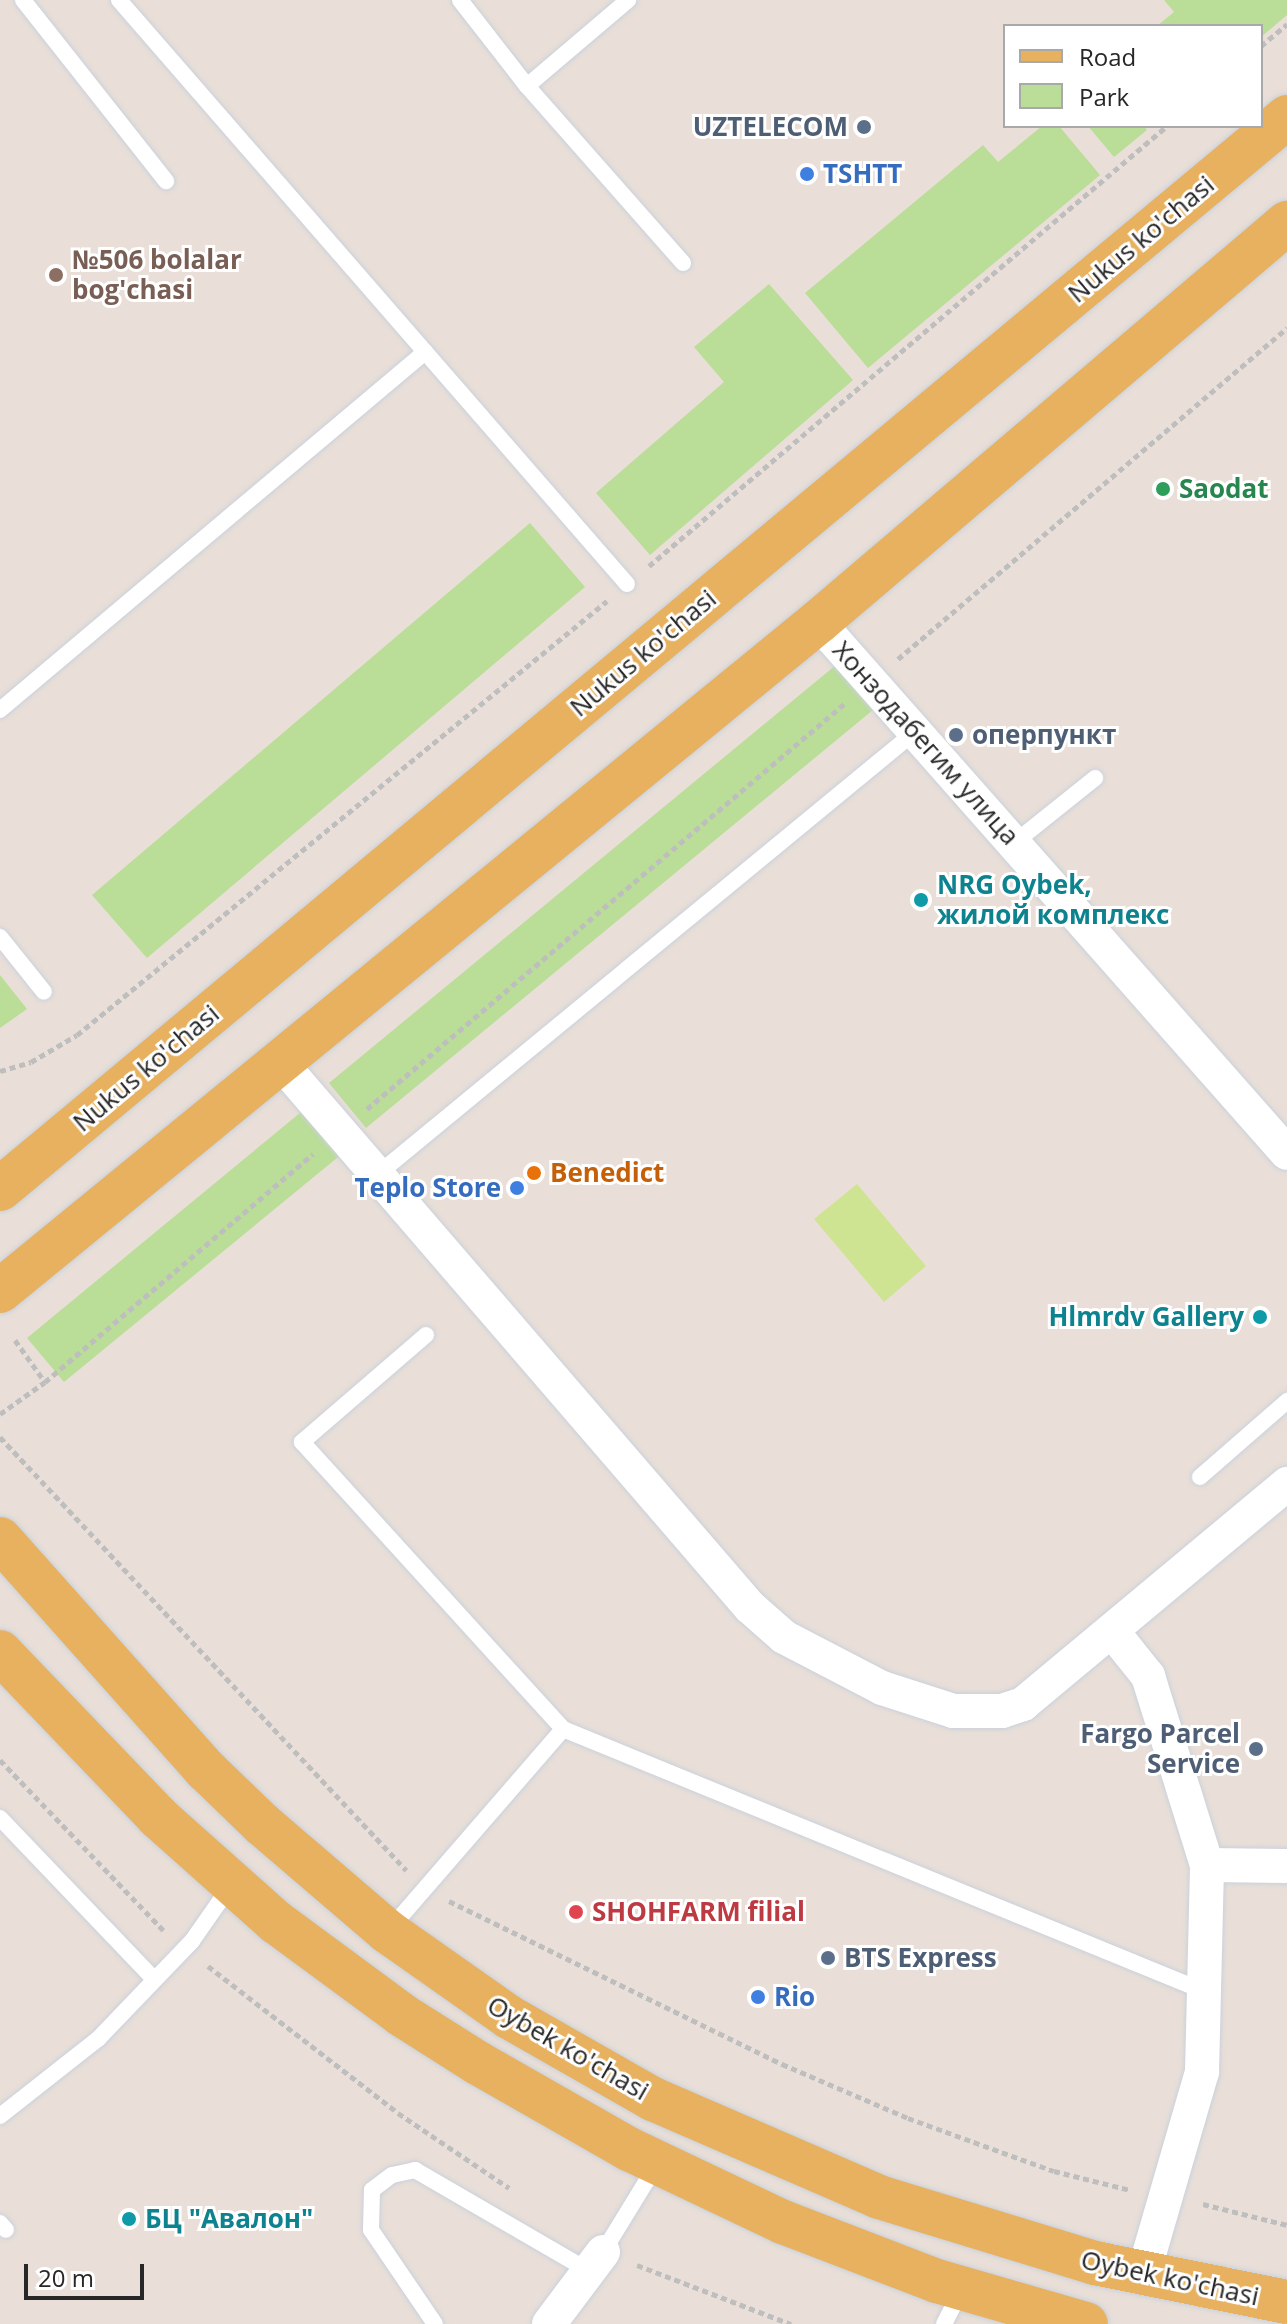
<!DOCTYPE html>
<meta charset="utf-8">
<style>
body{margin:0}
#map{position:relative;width:1287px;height:2324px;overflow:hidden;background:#e9dfd8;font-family:"Open Sans",sans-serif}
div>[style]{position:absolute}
.green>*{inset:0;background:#badd97}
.pitch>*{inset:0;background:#cfe493}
.path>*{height:5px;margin-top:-2.5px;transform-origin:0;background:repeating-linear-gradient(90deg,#bebebe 0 6px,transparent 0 10px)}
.roads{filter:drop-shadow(0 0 2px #cbd1db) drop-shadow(0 0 2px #cbd1db)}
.service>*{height:16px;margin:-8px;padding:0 8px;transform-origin:8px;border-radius:8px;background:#fff}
.minor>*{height:34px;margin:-17px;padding:0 17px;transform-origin:17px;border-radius:17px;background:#fff}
.primary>*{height:44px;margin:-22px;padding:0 22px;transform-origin:22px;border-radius:22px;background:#e7b15f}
.dots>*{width:22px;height:22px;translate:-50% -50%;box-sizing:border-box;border:4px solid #fff;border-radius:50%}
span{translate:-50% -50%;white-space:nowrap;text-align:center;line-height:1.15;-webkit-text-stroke:6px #fff;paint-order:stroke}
.service-label{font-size:26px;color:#4e5e75;font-weight:700}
.right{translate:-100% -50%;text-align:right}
.left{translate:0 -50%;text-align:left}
.shop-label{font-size:26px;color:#366cbe;font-weight:700}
.street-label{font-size:26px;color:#272727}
.education-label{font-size:26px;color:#785e54;font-weight:700}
.leisure-label{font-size:26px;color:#27864d;font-weight:700}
.culture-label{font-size:26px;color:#0d838f;font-weight:700}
.food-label{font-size:26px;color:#c56008;font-weight:700}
.health-label{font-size:26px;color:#be3a42;font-weight:700}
.legend{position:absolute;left:1003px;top:24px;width:260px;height:104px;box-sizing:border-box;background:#fff;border:2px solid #a9a9a9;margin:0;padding:10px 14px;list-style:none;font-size:24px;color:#272727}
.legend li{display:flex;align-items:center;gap:16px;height:40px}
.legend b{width:40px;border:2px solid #a9a9a9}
.scale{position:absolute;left:24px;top:2264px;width:120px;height:36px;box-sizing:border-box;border:4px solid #272727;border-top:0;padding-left:10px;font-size:24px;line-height:28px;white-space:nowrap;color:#272727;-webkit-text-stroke:6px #fff;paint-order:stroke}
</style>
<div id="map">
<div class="green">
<i style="clip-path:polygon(1164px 0,1287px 0,1287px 15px,1261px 37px,1261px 26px,1157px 26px,1174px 12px)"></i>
<i style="clip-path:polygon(1042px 126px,1059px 126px,1100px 175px,868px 368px,805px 293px,983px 145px,998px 162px)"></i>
<i style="clip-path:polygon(1088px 126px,1144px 126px,1147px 130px,1114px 157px)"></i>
<i style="clip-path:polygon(769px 284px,853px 380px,650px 555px,596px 493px,724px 382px,694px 347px)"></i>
<i style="clip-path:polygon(530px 523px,585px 587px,147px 958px,92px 895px)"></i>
<i style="clip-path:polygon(842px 660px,879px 705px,366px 1128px,329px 1083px)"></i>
<i style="clip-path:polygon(0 975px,27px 1009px,0 1028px)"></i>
<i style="clip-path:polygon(306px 1108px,343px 1153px,64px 1382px,27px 1338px)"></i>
</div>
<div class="pitch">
<i style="clip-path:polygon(857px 1184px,926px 1266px,884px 1302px,814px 1219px)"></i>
</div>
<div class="path">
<i style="left:1261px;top:46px;width:34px;rotate:-40deg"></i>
<i style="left:649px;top:566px;width:680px;rotate:-40.35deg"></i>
<i style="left:898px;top:659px;width:511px;rotate:-40.39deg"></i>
<i style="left:0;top:1071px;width:32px;rotate:-16deg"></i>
<i style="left:31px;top:1062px;width:53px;rotate:-30.4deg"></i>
<i style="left:77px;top:1035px;width:685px;rotate:-39.31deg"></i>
<i style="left:367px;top:1109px;width:626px;rotate:-40.33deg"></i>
<i style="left:15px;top:1340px;width:52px;rotate:54.5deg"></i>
<i style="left:0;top:1414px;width:55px;rotate:-35.4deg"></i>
<i style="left:45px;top:1382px;width:352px;rotate:-40.4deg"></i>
<i style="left:0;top:1437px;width:594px;rotate:46.84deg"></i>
<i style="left:0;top:1760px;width:236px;rotate:46.2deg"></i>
<i style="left:449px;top:1901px;width:371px;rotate:26.1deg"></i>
<i style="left:782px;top:2064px;width:137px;rotate:23.2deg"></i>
<i style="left:908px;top:2118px;width:155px;rotate:20deg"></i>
<i style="left:1054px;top:2171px;width:78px;rotate:14deg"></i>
<i style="left:208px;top:1966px;width:240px;rotate:37.7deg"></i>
<i style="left:398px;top:2113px;width:134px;rotate:34deg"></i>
<i style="left:1203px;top:2204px;width:87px;rotate:14deg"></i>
<i style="left:637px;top:2265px;width:165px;rotate:21deg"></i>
</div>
<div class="roads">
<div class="service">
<i style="left:23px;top:0;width:231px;rotate:51.7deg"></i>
<i style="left:119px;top:0;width:774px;rotate:48.98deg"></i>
<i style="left:460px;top:0;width:109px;rotate:52.1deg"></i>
<i style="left:527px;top:86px;width:236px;rotate:48.6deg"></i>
<i style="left:527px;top:86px;width:133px;rotate:-40.4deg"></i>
<i style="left:0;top:710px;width:556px;rotate:-40.11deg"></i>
<i style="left:1014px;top:843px;width:104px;rotate:-38.7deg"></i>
<i style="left:0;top:937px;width:70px;rotate:51.3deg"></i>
<i style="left:378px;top:1174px;width:697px;rotate:-39.47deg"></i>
<i style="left:426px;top:1335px;width:164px;rotate:139.2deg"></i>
<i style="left:302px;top:1442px;width:388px;rotate:47.7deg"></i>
<i style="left:563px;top:1729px;width:695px;rotate:22.25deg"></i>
<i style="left:1200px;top:1477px;width:116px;rotate:-41.1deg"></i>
<i style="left:0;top:1818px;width:223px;rotate:46.3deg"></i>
<i style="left:389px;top:1930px;width:266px;rotate:-49.1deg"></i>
<i style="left:0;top:2116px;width:125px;rotate:-38.2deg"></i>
<i style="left:98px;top:2039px;width:136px;rotate:-46.2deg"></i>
<i style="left:192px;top:1941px;width:68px;rotate:-55.1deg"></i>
<i style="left:0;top:2223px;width:9px;rotate:49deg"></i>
<i style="left:603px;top:2252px;width:103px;rotate:-58.5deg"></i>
<i style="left:435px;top:2324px;width:114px;rotate:-124.2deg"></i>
<i style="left:371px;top:2230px;width:40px;rotate:-88.6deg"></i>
<i style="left:372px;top:2190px;width:25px;rotate:-37deg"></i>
<i style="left:392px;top:2175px;width:24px;rotate:-12deg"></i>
<i style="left:415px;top:2170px;width:201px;rotate:30.1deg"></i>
<i style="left:944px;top:2324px;width:38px;rotate:-63deg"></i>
</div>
<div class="minor">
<i style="left:818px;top:622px;width:708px;rotate:48.55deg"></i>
<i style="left:280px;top:1062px;width:720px;rotate:49.23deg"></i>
<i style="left:750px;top:1607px;width:45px;rotate:41.4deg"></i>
<i style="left:784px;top:1637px;width:110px;rotate:27.5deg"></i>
<i style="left:882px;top:1688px;width:75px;rotate:17.9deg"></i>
<i style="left:953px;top:1711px;width:49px"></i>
<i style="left:1002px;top:1711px;width:22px;rotate:-18deg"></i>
<i style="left:1023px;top:1704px;width:344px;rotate:-39.8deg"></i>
<i style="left:1112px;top:1631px;width:58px;rotate:51.3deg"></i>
<i style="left:1148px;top:1676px;width:198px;rotate:72.7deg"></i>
<i style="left:1143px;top:2275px;width:211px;rotate:-73.8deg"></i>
<i style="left:1202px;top:2072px;width:207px;rotate:-88.6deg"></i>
<i style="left:1207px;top:1865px;width:80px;rotate:0.7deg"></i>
<i style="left:549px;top:2324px;width:90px;rotate:-53.1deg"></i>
</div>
<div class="primary">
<i style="left:0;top:1189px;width:1675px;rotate:-39.79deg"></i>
<i style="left:0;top:1291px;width:1057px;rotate:-39.28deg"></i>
<i style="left:818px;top:622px;width:616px;rotate:-40.39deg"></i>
<i style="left:0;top:1539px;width:310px;rotate:48.3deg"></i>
<i style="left:206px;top:1770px;width:78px;rotate:44deg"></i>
<i style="left:262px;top:1824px;width:166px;rotate:40.6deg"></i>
<i style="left:388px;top:1932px;width:148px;rotate:35.1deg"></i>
<i style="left:509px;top:2017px;width:166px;rotate:29.7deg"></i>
<i style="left:653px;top:2099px;width:246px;rotate:23.4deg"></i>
<i style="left:879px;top:2197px;width:226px;rotate:17deg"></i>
<i style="left:1095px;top:2263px;width:196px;rotate:11.5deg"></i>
<i style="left:0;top:1652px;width:228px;rotate:46.2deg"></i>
<i style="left:158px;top:1817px;width:158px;rotate:41.7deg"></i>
<i style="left:276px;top:1922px;width:157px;rotate:36.4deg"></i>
<i style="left:402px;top:2015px;width:90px;rotate:32.3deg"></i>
<i style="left:478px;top:2063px;width:174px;rotate:29.7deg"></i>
<i style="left:629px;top:2149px;width:170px;rotate:25.4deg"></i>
<i style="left:783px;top:2222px;width:165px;rotate:21deg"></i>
<i style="left:937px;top:2281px;width:155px;rotate:16.1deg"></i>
</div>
</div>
<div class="dots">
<i style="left:864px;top:127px;background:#5c6f8a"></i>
<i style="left:807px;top:174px;background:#3f7fe0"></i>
<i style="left:56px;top:275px;background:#8d6e63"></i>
<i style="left:1163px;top:489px;background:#2e9e5b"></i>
<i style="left:956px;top:735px;background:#5c6f8a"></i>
<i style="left:921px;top:900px;background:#0f9aa8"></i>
<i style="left:534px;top:1173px;background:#e8710a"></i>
<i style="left:517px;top:1188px;background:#3f7fe0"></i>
<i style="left:1260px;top:1317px;background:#0f9aa8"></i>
<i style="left:1256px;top:1749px;background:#5c6f8a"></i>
<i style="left:576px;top:1912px;background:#e0444e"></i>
<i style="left:828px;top:1958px;background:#5c6f8a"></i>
<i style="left:758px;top:1997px;background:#3f7fe0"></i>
<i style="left:129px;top:2219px;background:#0f9aa8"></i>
</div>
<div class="service-label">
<span class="right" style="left:848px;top:127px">UZTELECOM</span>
<span class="left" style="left:972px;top:735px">оперпункт</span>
<span class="right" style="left:1240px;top:1749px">Fargo Parcel<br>Service</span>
<span class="left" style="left:844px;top:1958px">BTS Express</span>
</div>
<div class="shop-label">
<span class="left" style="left:823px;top:174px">TSHTT</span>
<span class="right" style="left:501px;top:1188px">Teplo Store</span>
<span class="left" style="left:774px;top:1997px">Rio</span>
</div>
<div class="street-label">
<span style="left:1141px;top:239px;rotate:-40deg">Nukus ko'chasi</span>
<span style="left:643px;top:653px;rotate:-40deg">Nukus ko'chasi</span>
<span style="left:926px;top:743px;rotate:48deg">Хонзодабегим улица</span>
<span style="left:146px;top:1068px;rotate:-40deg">Nukus ko'chasi</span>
<span style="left:568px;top:2048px;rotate:30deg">Oybek ko'chasi</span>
<span style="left:1170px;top:2278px;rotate:12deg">Oybek ko'chasi</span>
</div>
<div class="education-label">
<span class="left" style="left:72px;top:275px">№506 bolalar<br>bog'chasi</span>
</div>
<div class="leisure-label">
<span class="left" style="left:1179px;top:489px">Saodat</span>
</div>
<div class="culture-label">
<span class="left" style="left:937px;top:900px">NRG Oybek,<br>жилой комплекс</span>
<span class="right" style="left:1244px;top:1317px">Hlmrdv Gallery</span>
<span class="left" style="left:145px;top:2219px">БЦ "Авалон"</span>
</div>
<div class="food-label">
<span class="left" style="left:550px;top:1173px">Benedict</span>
</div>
<div class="health-label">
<span class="left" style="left:592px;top:1912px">SHOHFARM filial</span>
</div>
<ul class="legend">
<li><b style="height:10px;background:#e7b15f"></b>Road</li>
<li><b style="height:22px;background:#badd97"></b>Park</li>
</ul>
<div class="scale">20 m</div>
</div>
